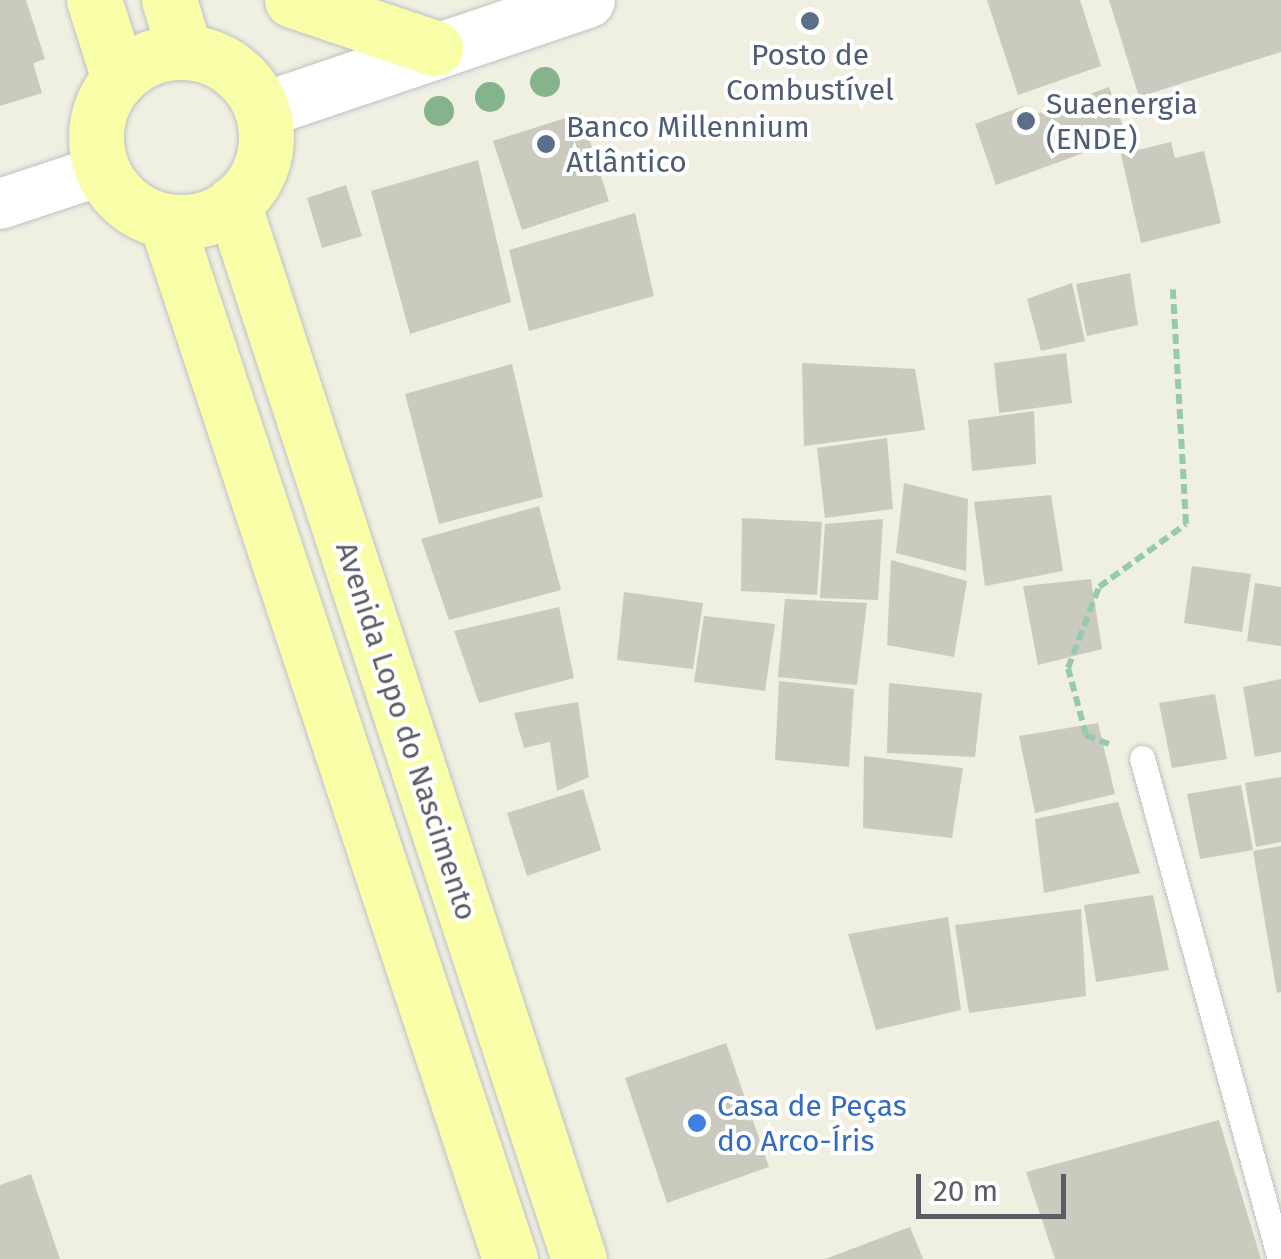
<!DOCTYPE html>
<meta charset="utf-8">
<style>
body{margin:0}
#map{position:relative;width:1281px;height:1259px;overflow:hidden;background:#efefe2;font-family:"Fira Sans",sans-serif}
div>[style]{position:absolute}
.building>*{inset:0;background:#cacabf}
.path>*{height:6px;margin-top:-3px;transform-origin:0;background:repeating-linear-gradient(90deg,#95cab1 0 10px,transparent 0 15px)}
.roads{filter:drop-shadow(0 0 2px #bfc0c7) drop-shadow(0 0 2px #bfc0c7)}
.lane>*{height:25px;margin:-12.5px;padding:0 12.5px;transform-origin:12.5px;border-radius:12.5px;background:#fff}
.street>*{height:50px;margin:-25px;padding:0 25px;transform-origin:25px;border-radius:25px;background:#fff}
.secondary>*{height:55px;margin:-27.5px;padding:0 27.5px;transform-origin:27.5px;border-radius:27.5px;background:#fff}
.primary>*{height:55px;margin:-27.5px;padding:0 27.5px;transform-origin:27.5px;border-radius:27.5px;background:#f8ffa8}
.primary>.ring{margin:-27.5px;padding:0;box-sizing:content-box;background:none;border:55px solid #f8ffa8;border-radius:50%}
.trees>*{width:30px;height:30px;margin:-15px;border-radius:50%;background:#84b38c}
.dots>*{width:28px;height:28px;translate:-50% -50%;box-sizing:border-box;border:5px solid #fff;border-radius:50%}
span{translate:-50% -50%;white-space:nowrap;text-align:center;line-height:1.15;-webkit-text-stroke:8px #fff;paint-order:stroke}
.service-label{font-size:30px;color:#4e5e75}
.left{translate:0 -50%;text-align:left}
.street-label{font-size:30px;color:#5b5d65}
.shop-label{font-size:30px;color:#366cbe}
.scale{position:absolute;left:916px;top:1174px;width:150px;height:45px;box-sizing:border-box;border:5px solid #5b5d65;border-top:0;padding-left:12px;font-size:30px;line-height:35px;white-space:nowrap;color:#5b5d65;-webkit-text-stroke:8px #fff;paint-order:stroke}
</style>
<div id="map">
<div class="building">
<i style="clip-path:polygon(0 0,26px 0,45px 59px,33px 63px,42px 93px,0 106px)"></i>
<i style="clip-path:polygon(987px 0,1080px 0,1101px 66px,1018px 95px)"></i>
<i style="clip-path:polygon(1109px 0,1281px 0,1281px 52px,1139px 97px)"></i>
<i style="clip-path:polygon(1109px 87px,1127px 137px,996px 185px,975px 124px,1023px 106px,1028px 117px)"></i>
<i style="clip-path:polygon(581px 113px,609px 201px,522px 230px,493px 141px)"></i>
<i style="clip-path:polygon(1171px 142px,1175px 158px,1204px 151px,1221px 223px,1141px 243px,1121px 154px)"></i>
<i style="clip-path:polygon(478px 160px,511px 302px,410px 334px,371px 191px)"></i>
<i style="clip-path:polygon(346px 185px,362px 236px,322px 248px,307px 198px)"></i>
<i style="clip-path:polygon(635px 213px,654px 296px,529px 331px,509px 250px)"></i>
<i style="clip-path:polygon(1130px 273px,1138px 325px,1087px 336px,1076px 284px)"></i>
<i style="clip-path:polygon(1072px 283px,1085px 341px,1041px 351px,1027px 299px)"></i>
<i style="clip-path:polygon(1066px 353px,1072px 403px,999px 413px,994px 363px)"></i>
<i style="clip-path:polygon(802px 363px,915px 369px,925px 430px,804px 446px)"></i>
<i style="clip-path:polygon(512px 364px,543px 497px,439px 524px,405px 394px)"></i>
<i style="clip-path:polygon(1034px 411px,1036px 464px,972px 471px,968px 420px)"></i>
<i style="clip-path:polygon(887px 438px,893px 509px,825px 518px,817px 448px)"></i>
<i style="clip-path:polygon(904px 483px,968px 499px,966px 571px,896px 553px)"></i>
<i style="clip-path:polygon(1051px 495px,1063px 571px,985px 586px,974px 502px)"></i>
<i style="clip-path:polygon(539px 506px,561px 590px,449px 620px,421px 539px)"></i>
<i style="clip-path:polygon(742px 518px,822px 522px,817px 595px,741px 591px)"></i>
<i style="clip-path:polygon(883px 519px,878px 600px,820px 598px,825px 524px)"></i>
<i style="clip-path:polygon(891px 560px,967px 581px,954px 657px,887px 645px)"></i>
<i style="clip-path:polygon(1192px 566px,1251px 574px,1242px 632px,1184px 623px)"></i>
<i style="clip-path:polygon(1091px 579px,1102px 649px,1038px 665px,1023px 586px)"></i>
<i style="clip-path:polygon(1255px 583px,1281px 587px,1281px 646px,1247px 641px)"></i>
<i style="clip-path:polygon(624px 592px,703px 603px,693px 669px,617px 660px)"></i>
<i style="clip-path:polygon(785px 599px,867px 603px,857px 685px,778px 677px)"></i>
<i style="clip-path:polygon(559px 607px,574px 678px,479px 703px,454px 631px)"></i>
<i style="clip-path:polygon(704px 616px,775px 624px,765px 691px,694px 682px)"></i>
<i style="clip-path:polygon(1281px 679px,1281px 752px,1255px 757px,1243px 687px)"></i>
<i style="clip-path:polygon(779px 681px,854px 689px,849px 767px,775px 760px)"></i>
<i style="clip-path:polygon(889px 683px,982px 693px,975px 757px,887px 753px)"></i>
<i style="clip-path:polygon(1215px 694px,1227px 759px,1172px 768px,1159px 703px)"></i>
<i style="clip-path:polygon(578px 702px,589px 777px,557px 791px,550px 742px,524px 748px,514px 713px)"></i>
<i style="clip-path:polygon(1098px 723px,1115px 794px,1035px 813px,1019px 736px)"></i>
<i style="clip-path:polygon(864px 756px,963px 768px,952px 838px,863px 828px)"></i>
<i style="clip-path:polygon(1281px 777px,1281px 842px,1256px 847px,1245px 783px)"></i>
<i style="clip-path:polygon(1241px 785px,1253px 850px,1200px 859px,1187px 794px)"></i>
<i style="clip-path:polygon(583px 789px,601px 850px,527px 876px,507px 813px)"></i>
<i style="clip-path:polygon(1118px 802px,1140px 873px,1044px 893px,1035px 819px)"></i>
<i style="clip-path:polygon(1281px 846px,1281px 992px,1277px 993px,1253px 851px)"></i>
<i style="clip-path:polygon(1153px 895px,1169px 970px,1096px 982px,1084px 905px)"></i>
<i style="clip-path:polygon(1081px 909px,1086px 996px,969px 1013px,955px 925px)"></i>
<i style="clip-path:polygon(948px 917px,961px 1010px,876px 1030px,848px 934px)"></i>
<i style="clip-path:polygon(726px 1043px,769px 1167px,667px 1203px,625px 1078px)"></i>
<i style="clip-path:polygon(1219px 1120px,1261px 1259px,1055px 1259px,1026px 1172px)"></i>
<i style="clip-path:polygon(31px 1174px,60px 1259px,0 1259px,0 1185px)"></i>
<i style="clip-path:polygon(910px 1227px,923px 1259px,825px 1259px)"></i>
</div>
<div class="path">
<i style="left:1109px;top:744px;width:25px;rotate:-159deg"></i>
<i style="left:1086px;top:735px;width:69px;rotate:-105deg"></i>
<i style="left:1068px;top:668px;width:87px;rotate:-69.1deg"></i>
<i style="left:1099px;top:587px;width:107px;rotate:-35.9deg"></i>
<i style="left:1186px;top:524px;width:235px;rotate:-93.2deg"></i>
</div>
<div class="roads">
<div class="lane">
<i style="left:1142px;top:758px;width:520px;rotate:74.6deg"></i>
</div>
<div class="street">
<i style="left:0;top:204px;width:108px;rotate:-18.3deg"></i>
</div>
<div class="secondary">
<i style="left:262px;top:110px;width:343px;rotate:-18.7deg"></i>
</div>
<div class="primary">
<i style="left:94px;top:0;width:83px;rotate:72.4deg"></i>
<i style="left:169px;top:0;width:54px;rotate:72.9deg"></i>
<i style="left:292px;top:0;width:151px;rotate:18.6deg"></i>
<i class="ring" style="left:96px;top:52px;width:115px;height:115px"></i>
<i style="left:233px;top:203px;width:1111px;rotate:71.86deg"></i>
<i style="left:166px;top:221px;width:1094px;rotate:71.66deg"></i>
</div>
</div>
<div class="trees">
<i style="left:545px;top:82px"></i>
<i style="left:490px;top:97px"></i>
<i style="left:439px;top:111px"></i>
</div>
<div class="dots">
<i style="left:810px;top:21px;background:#5c6f8a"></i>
<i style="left:1026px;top:121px;background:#5c6f8a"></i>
<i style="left:546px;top:144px;background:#5c6f8a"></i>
<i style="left:697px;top:1123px;background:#3f7fe0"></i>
</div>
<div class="service-label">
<span style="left:810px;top:72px">Posto de<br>Combustível</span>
<span class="left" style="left:1046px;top:121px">Suaenergia<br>(ENDE)</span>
<span class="left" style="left:566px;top:144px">Banco Millennium<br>Atlântico</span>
</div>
<div class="street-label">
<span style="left:406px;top:731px;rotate:72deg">Avenida Lopo do Nascimento</span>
</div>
<div class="shop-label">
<span class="left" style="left:717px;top:1123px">Casa de Peças<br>do Arco-Íris</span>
</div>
<div class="scale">20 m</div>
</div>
